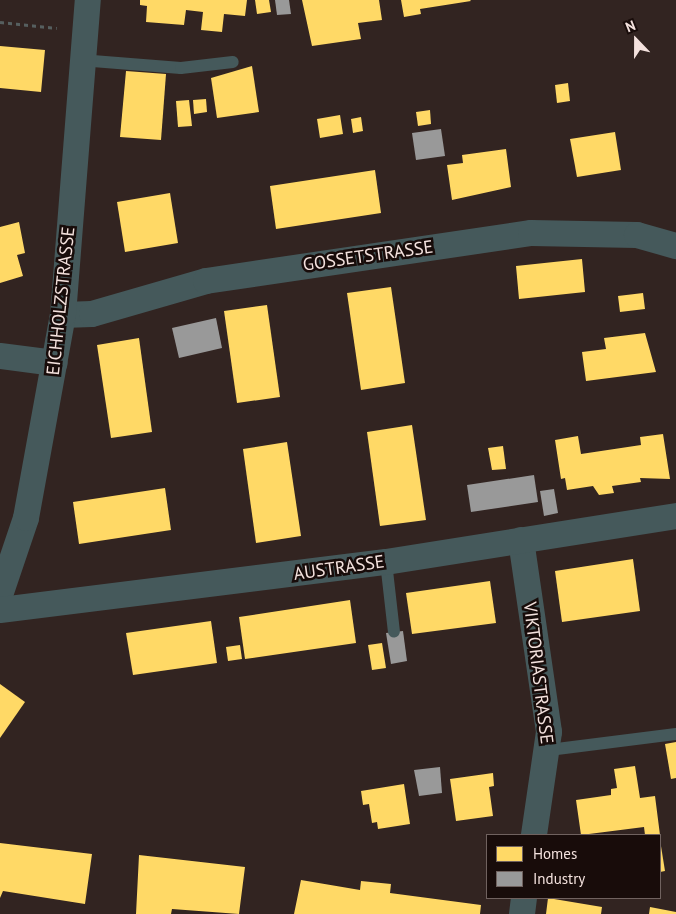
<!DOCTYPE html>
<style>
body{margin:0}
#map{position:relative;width:676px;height:914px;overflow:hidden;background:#322421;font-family:"PT Sans",sans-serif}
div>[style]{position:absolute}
.homes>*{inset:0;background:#ffd966}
.industry>*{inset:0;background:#999}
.path>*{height:3px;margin-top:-1.5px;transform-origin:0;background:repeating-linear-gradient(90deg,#565f5f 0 4px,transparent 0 8px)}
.service>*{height:12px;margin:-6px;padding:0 6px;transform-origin:6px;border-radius:6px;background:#45595b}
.minor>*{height:26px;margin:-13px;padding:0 13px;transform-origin:13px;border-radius:13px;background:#45595b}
span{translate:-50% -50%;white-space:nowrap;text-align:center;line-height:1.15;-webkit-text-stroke:5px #180c0a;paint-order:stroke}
.street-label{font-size:18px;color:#f4e2de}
.legend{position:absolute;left:486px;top:834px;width:175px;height:65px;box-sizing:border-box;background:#180c0a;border:1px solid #70625f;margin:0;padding:6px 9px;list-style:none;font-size:15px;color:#f4e2de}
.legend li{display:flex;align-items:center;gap:10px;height:25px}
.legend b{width:25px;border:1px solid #70625f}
.north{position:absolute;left:611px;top:15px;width:50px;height:50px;-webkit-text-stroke:4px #180c0a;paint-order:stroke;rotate:338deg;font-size:14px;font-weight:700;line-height:20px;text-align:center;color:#f4e2de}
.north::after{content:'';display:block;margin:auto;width:18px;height:22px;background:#f4e2de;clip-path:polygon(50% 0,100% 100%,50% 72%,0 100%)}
</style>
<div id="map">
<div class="homes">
<i style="clip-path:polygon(140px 0,247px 0,245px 16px,224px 14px,222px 32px,201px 30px,203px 12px,186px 10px,184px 25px,146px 22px,147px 6px,140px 5px)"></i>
<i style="clip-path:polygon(255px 0,269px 0,271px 12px,257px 14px)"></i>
<i style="clip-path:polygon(302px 0,379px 0,382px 20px,358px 23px,361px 39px,312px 46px)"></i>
<i style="clip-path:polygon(401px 0,470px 0,471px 1px,420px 9px,421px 14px,404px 17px)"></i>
<i style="clip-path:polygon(0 46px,45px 50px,41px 92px,0 88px)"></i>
<i style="clip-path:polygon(252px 66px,259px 112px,217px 118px,211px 78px)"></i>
<i style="clip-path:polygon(126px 71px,166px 74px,161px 140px,120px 137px)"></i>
<i style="clip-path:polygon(568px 83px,570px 101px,557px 103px,555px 85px)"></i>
<i style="clip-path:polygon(206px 99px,207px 112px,194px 114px,193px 100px)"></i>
<i style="clip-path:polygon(189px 100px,192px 126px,178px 127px,176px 101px)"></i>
<i style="clip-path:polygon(430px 110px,431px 124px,418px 126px,416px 112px)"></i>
<i style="clip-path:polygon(340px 115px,343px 134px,320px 138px,317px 119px)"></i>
<i style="clip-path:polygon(361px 117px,363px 131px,353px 133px,351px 119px)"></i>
<i style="clip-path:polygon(615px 132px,621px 170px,577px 177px,570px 139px)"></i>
<i style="clip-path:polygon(506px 149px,511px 187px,452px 200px,447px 165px,463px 163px,462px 155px)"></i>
<i style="clip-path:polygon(375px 170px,381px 213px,276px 229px,270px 186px)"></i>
<i style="clip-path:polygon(170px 193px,178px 243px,125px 252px,117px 202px)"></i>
<i style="clip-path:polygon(19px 222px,25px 253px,17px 255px,23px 276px,0 283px,0 227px)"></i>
<i style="clip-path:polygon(582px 259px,585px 292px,519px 299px,516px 266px)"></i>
<i style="clip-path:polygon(391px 287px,405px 383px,361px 390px,347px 293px)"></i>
<i style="clip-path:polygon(643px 293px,645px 309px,620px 312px,618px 296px)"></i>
<i style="clip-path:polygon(267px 305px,280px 397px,237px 403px,224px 311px)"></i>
<i style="clip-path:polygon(645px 333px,656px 372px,586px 381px,582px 352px,606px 349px,604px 338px)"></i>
<i style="clip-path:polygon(139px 338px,152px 432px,111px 438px,97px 345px)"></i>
<i style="clip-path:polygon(412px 425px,426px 520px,380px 526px,367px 432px)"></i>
<i style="clip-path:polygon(663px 434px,670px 479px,640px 478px,641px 482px,612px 486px,614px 493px,599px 495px,593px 486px,567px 490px,565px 478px,561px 479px,555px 440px,578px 436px,581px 454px,641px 445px,640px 437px)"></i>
<i style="clip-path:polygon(287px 442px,301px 536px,256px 543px,243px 449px)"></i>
<i style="clip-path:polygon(503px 446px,506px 469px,492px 470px,488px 448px)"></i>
<i style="clip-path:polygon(165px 488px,171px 530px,79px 544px,73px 502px)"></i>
<i style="clip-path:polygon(633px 559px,640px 611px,562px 622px,555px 571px)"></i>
<i style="clip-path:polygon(490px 581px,496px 623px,412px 634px,406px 593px)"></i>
<i style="clip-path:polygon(350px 600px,356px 643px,245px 659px,239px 617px)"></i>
<i style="clip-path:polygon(211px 621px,217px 663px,133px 675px,126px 633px)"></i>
<i style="clip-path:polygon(382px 643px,386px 668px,372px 670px,368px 645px)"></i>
<i style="clip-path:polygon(240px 645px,242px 659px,228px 661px,226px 647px)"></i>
<i style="clip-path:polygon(0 684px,25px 702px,0 738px)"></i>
<i style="clip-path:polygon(676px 742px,676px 778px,671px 779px,665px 744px)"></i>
<i style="clip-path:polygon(635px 766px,640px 798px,655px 796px,660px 835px,645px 835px,644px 827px,581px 835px,576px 800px,611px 795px,611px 789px,617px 788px,614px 769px)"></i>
<i style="clip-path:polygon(493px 773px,494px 786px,489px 787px,493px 816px,456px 821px,450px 779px)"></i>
<i style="clip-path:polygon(404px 784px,410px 824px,378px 829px,377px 822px,372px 823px,369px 804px,363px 805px,361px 791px)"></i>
<i style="clip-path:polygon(660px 840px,665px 871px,660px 872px)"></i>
<i style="clip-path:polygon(0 843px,92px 854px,85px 904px,3px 891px,0 898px)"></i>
<i style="clip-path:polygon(139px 855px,245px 867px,239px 914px,172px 909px,171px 914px,136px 914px)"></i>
<i style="clip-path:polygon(301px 880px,360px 890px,361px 881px,391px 884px,390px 893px,481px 905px,480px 914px,294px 914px)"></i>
<i style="clip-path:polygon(548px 898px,602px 907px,601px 914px,546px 914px)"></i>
<i style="clip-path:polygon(650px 907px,676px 912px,676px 914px,649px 914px)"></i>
</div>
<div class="industry">
<i style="clip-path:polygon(275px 0,289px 0,291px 14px,277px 15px)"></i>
<i style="clip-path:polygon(441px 129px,445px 156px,416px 160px,412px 133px)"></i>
<i style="clip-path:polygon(216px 318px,222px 348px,179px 358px,172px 328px)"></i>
<i style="clip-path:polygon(534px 475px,538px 502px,471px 512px,467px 485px)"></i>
<i style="clip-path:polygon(554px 489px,558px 513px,544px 516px,540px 491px)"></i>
<i style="clip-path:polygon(403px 631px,407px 661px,391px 664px,386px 633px)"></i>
<i style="clip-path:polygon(440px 767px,442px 793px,419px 796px,414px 770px)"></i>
</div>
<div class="path">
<i style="left:0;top:22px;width:57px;rotate:6deg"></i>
</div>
<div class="service">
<i style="left:80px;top:60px;width:101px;rotate:4.5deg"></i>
<i style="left:181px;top:68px;width:52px;rotate:-6.6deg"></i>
<i style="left:386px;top:562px;width:70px;rotate:83.5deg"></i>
<i style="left:549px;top:750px;width:128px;rotate:-7.2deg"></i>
</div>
<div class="minor">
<i style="left:63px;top:315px;width:29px;rotate:-2deg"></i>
<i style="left:92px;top:314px;width:119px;rotate:-16.1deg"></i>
<i style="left:206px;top:281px;width:329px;rotate:-8.4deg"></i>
<i style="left:531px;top:233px;width:106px;rotate:1.1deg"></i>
<i style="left:637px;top:235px;width:41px;rotate:15.8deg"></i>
<i style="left:0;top:356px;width:55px;rotate:7.3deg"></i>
<i style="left:521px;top:540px;width:194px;rotate:81.7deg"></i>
<i style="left:549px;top:732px;width:104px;rotate:98.3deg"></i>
<i style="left:0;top:595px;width:81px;rotate:-71.3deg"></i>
<i style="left:26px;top:518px;width:206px;rotate:-79.7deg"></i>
<i style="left:63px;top:315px;width:316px;rotate:-85.5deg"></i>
<i style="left:0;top:610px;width:389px;rotate:-7.1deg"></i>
<i style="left:386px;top:562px;width:294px;rotate:-9deg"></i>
<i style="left:522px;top:914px;width:16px;rotate:-83deg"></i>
</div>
<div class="street-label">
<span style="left:368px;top:256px;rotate:-8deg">GOSSETSTRASSE</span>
<span style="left:61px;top:301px;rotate:-84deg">EICHHOLZSTRASSE</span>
<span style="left:339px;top:568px;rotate:-8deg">AUSTRASSE</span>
<span style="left:538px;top:673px;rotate:83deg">VIKTORIASTRASSE</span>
</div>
<ul class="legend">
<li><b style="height:14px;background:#ffd966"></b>Homes</li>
<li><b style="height:14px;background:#999"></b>Industry</li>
</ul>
<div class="north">N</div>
</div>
